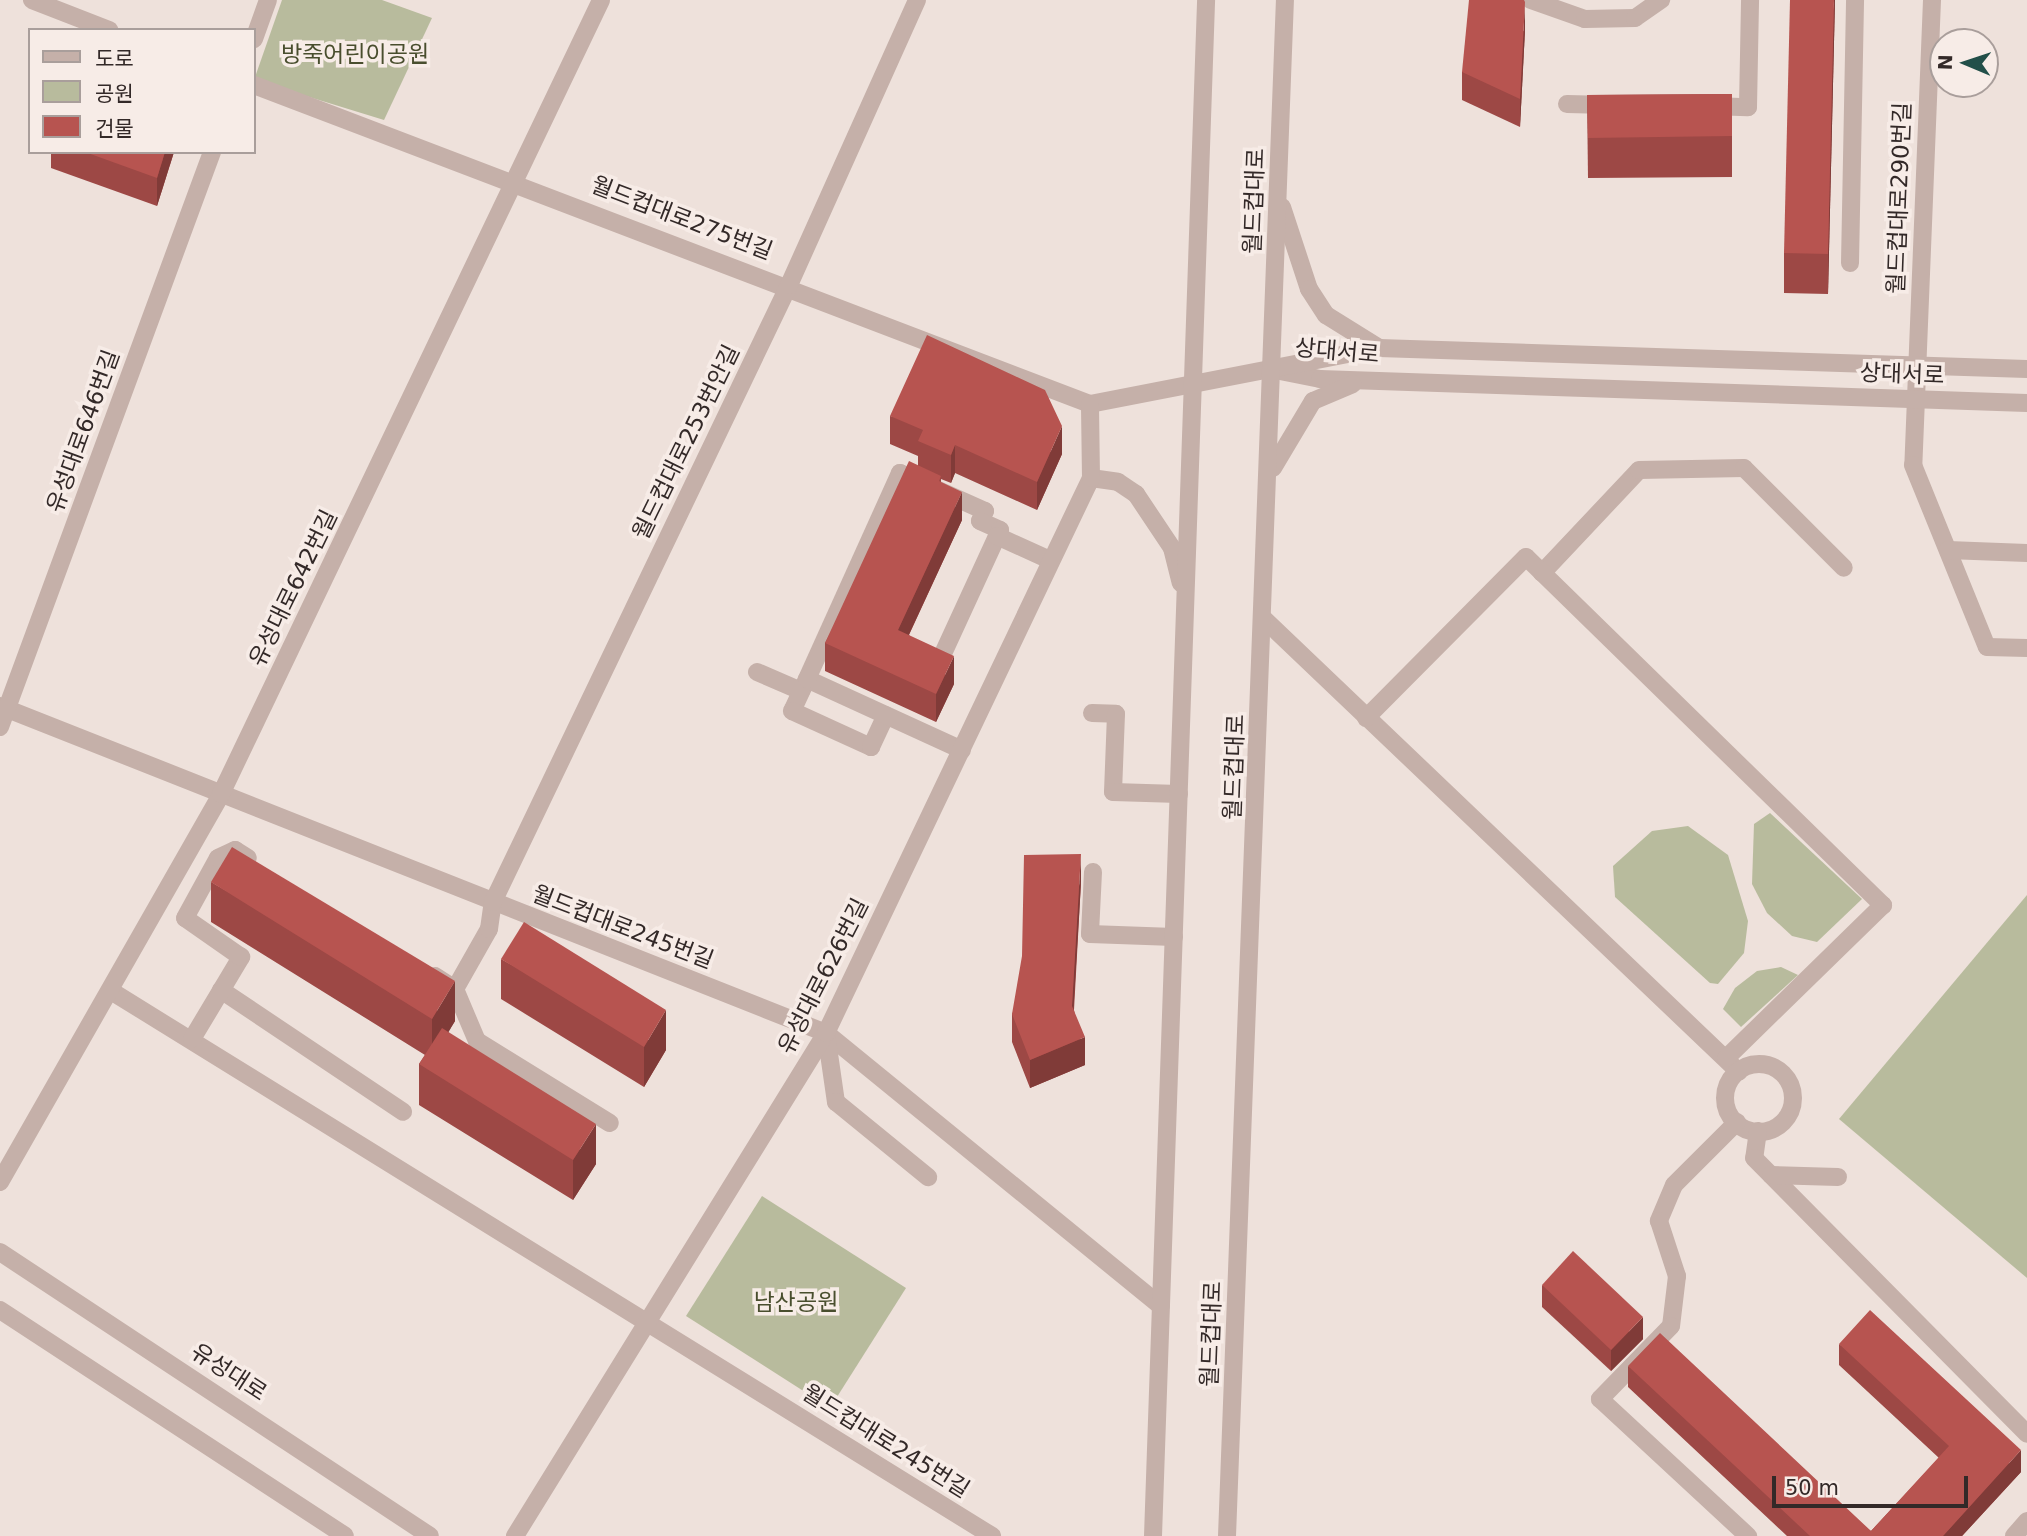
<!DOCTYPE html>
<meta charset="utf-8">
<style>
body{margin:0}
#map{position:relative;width:2027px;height:1536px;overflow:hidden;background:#eee1db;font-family:"DejaVu Sans","Noto Sans KR",sans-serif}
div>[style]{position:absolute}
.green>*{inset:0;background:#b8bb9d}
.minor>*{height:18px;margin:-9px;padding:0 9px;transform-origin:9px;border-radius:9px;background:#c5b0a9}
.minor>.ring{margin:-9px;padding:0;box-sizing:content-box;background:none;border:18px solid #c5b0a9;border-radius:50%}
.wall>*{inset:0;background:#9d4845}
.shaded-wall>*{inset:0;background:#803b38}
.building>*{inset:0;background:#b75450}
span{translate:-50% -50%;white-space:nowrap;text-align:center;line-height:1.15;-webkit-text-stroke:7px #f7ece7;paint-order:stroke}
.park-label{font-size:23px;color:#494e2e}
.street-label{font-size:23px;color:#332928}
.legend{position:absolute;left:28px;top:28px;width:228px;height:126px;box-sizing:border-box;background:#f7ece7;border:2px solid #a99e9b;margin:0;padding:9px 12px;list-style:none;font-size:21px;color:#332928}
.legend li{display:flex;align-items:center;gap:14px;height:35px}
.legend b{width:35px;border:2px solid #a99e9b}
.north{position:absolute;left:1929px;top:28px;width:70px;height:70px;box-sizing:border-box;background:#f7ece7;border:2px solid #a99e9b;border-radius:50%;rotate:272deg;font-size:19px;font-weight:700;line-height:28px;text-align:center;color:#332928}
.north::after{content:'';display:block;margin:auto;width:24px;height:32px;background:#224f49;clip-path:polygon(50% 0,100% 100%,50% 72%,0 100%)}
.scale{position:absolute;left:1772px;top:1476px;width:196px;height:32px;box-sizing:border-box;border:4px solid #332928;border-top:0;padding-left:9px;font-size:21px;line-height:24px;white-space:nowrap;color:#332928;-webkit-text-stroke:5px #f7ece7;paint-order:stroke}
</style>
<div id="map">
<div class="green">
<i style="clip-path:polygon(282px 0,382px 0,432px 18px,384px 120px,254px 80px)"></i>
<i style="clip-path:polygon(1770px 813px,1862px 899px,1817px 942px,1792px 936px,1767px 913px,1752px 884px,1754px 824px)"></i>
<i style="clip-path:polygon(1688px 826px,1728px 855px,1748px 921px,1744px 953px,1718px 984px,1710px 983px,1615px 897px,1613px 866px,1652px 831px)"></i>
<i style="clip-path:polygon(2027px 895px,2027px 1278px,1839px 1119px)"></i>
<i style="clip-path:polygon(1781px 967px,1798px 975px,1741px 1027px,1723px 1009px,1735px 988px,1757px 971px)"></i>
<i style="clip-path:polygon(762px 1196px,906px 1288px,830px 1408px,686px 1316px)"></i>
</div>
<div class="minor">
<i style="left:32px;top:0;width:83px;rotate:21.3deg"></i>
<i style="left:1531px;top:0;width:57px;rotate:19.4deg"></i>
<i style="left:1585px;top:19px;width:50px;rotate:-1.1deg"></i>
<i style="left:1635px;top:18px;width:32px;rotate:-35deg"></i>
<i style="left:1932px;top:0;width:465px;rotate:92.3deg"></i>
<i style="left:1913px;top:465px;width:196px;rotate:67.9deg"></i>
<i style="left:1987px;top:647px;width:40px;rotate:1.4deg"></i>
<i style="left:254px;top:39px;width:41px;rotate:-70.3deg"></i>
<i style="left:254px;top:85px;width:895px;rotate:20.89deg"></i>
<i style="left:1567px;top:104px;width:42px;rotate:1.4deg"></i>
<i style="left:1711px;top:106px;width:37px;rotate:2deg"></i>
<i style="left:1748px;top:107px;width:107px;rotate:-88.9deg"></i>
<i style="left:1282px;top:207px;width:86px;rotate:71.8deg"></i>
<i style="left:1309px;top:289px;width:31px;rotate:57deg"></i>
<i style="left:1326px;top:315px;width:62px;rotate:31.9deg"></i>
<i style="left:1850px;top:263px;width:263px;rotate:-88.9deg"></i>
<i style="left:1280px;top:371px;width:41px;rotate:11.3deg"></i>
<i style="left:1320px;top:379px;width:707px;rotate:1.94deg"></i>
<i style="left:1090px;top:404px;width:294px;rotate:-11deg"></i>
<i style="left:1379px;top:348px;width:648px;rotate:1.86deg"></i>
<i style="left:1273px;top:468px;width:78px;rotate:-59.2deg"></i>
<i style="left:1313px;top:401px;width:43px;rotate:-23deg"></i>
<i style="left:1091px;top:478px;width:27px;rotate:8deg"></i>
<i style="left:1118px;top:482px;width:22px;rotate:34deg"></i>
<i style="left:1136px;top:494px;width:65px;rotate:56.3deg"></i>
<i style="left:1172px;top:548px;width:36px;rotate:76deg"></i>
<i style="left:1948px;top:550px;width:79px;rotate:2.2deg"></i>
<i style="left:1542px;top:573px;width:141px;rotate:-46.7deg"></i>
<i style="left:1639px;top:470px;width:105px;rotate:-1.1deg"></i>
<i style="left:1744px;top:468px;width:141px;rotate:45deg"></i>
<i style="left:1264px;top:619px;width:656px;rotate:43.64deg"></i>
<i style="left:941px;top:658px;width:134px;rotate:-65.3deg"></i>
<i style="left:757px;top:672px;width:48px;rotate:23.4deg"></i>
<i style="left:807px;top:679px;width:35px;rotate:115deg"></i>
<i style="left:792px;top:711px;width:87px;rotate:24.5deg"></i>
<i style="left:871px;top:747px;width:35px;rotate:-65deg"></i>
<i style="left:0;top:706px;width:888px;rotate:21.6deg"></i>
<i style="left:826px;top:1033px;width:432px;rotate:39.2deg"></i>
<i style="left:1092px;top:713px;width:24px;rotate:2deg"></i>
<i style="left:1116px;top:714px;width:78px;rotate:92.2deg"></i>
<i style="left:1113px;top:792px;width:66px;rotate:1.7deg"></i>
<i style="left:1366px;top:718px;width:227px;rotate:-45.2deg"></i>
<i style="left:1526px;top:557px;width:499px;rotate:44.3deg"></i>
<i style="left:1883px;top:905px;width:219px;rotate:135.7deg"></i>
<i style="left:0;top:727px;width:613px;rotate:-69.76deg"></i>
<i style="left:962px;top:750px;width:170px;rotate:-155.4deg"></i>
<i style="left:807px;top:679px;width:226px;rotate:-65.7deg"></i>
<i style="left:900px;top:473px;width:93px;rotate:24.1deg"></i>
<i style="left:985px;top:511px;width:11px;rotate:117deg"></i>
<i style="left:980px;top:521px;width:22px;rotate:24deg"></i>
<i style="left:1000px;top:530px;width:7px;rotate:117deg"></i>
<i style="left:997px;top:536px;width:58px;rotate:24.4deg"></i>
<i style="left:1093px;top:872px;width:62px;rotate:92.8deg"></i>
<i style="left:1090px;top:934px;width:84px;rotate:2deg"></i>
<i style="left:435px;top:976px;width:24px;rotate:33deg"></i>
<i style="left:455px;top:989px;width:69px;rotate:-60.5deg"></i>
<i style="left:489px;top:929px;width:27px;rotate:-82deg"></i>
<i style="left:493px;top:902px;width:684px;rotate:-64.37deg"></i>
<i style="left:789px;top:285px;width:312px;rotate:-65.8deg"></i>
<i style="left:455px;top:989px;width:56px;rotate:67.1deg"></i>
<i style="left:477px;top:1041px;width:156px;rotate:31.7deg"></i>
<i style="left:221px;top:990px;width:219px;rotate:33.8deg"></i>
<i style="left:111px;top:991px;width:1036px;rotate:31.74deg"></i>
<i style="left:826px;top:1033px;width:70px;rotate:81.8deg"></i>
<i style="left:836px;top:1102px;width:119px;rotate:39.2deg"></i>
<i style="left:192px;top:1039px;width:96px;rotate:-59.1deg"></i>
<i style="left:241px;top:957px;width:68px;rotate:-145.1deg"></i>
<i style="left:185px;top:918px;width:68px;rotate:-61.2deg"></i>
<i style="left:218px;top:858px;width:19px;rotate:-25deg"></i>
<i style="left:235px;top:850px;width:15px;rotate:32deg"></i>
<i class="ring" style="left:1725px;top:1064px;width:50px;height:50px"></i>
<i style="left:1737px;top:1122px;width:89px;rotate:135deg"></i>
<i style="left:1674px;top:1185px;width:39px;rotate:113deg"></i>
<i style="left:1659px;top:1221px;width:58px;rotate:71.9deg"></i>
<i style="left:1677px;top:1276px;width:50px;rotate:96.8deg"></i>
<i style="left:1671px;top:1326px;width:102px;rotate:134.2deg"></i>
<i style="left:1600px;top:1399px;width:202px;rotate:42.8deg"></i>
<i style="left:1758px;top:1131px;width:27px;rotate:98deg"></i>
<i style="left:1754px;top:1158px;width:388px;rotate:45.3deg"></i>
<i style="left:1771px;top:1175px;width:67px;rotate:1.7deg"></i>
<i style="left:0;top:1182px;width:447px;rotate:-60.3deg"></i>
<i style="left:221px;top:794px;width:880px;rotate:-64.42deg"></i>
<i style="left:0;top:1252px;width:515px;rotate:33.44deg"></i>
<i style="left:0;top:1310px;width:412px;rotate:33.2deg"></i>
<i style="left:515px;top:1536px;width:591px;rotate:-58.27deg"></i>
<i style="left:826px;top:1033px;width:615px;rotate:-64.48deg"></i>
<i style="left:1091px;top:478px;width:74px;rotate:-90.8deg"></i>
<i style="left:1153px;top:1536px;width:1537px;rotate:-88.02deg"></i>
<i style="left:1227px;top:1536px;width:1537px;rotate:-87.84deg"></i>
<i style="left:2014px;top:1536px;width:20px;rotate:-49deg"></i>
</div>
<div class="wall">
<i style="clip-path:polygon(1835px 0,1828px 294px,1784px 293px,1784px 253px)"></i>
<i style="clip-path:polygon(1525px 30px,1520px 127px,1462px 100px,1462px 72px)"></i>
<i style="clip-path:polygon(1732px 94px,1732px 177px,1588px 178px,1587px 95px)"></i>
<i style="clip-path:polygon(51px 152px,174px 152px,157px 206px,51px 168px)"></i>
<i style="clip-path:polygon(890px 416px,1062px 454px,1037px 510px,955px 473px,951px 483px,941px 479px,941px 483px,962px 520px,909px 635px,954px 684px,936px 722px,825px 671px,825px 643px,918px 466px,918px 456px,890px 444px)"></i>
<i style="clip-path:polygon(211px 882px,455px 1021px,448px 1032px,596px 1164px,573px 1200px,419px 1105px,419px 1064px,425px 1055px,211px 922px)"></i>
<i style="clip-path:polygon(1081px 882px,1074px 1010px,1085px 1065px,1030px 1088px,1012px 1042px,1012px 1014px)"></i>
<i style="clip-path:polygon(501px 959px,666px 1050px,644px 1087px,501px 999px)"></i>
<i style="clip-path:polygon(1542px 1285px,1643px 1339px,1611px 1371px,1542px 1307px)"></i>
<i style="clip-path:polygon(1839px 1344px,2021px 1472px,1962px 1536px,1787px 1536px,1628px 1387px,1628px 1366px,1871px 1531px,1939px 1458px,1839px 1365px)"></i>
</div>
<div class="shaded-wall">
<i style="clip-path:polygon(1834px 0,1835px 0,1828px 294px,1828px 254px)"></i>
<i style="clip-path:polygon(1525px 2px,1525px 30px,1520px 127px,1520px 99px)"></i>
<i style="clip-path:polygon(165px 152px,174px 152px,157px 206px,157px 178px)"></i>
<i style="clip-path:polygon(1062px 426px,1062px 454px,1037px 510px,1037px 482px)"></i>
<i style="clip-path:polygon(955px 445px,955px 473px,951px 483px,951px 455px)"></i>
<i style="clip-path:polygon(962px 492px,962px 520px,898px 658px,898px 630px)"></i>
<i style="clip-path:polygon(954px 656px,954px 684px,936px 722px,936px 694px)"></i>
<i style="clip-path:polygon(1081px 854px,1081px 882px,1072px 1034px,1072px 1006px)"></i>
<i style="clip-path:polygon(455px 981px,455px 1021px,432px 1060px,432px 1019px)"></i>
<i style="clip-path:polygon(666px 1010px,666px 1050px,644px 1087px,644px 1047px)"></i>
<i style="clip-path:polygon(1085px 1037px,1085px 1065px,1030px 1088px,1030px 1060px)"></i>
<i style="clip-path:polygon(596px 1124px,596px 1164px,573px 1200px,573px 1160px)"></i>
<i style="clip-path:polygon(1643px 1317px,1643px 1339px,1611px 1371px,1611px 1350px)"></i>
<i style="clip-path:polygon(2021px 1450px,2021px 1472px,1962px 1536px,1943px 1536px)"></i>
</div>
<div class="building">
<i style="clip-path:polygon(1469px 0,1524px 0,1525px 2px,1520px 99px,1462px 72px)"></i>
<i style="clip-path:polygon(1790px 0,1834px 0,1828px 254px,1784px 253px)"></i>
<i style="clip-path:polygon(1732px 94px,1732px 136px,1588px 138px,1587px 95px)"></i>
<i style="clip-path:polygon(85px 152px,165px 152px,157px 178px)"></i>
<i style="clip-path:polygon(927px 335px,1045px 390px,1062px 426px,1037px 482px,955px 445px,951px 455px,918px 441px,923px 430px,890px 416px)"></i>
<i style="clip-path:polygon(909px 461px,941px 476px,939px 481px,962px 492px,898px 630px,954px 656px,936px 694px,825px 643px)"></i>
<i style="clip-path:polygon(232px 847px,455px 981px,432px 1019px,211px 882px)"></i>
<i style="clip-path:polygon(1081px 854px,1072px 1006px,1085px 1037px,1030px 1060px,1012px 1014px,1022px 956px,1024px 855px)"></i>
<i style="clip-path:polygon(524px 922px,666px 1010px,644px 1047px,501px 959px)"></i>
<i style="clip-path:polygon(442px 1028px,596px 1124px,573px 1160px,419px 1064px)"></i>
<i style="clip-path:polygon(1573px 1251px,1643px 1317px,1611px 1350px,1542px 1285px)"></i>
<i style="clip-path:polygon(1870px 1310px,2021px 1450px,1943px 1536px,1810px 1536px,1628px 1366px,1660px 1333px,1871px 1531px,1949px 1446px,1839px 1344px)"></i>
</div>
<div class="park-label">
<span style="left:355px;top:54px">방죽어린이공원</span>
<span style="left:796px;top:1302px">남산공원</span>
</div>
<div class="street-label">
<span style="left:1899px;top:198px;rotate:-88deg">월드컵대로290번길</span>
<span style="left:1254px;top:201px;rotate:-88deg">월드컵대로</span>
<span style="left:682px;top:218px;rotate:21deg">월드컵대로275번길</span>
<span style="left:1337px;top:351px;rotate:5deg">상대서로</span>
<span style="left:1902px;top:374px;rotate:2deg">상대서로</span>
<span style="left:83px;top:431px;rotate:-70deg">유성대로646번길</span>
<span style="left:686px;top:442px;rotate:-64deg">월드컵대로253번안길</span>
<span style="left:293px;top:588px;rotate:-64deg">유성대로642번길</span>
<span style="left:1234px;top:767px;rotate:-88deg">월드컵대로</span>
<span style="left:623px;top:927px;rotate:21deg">월드컵대로245번길</span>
<span style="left:823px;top:976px;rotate:-63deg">유성대로626번길</span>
<span style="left:1211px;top:1334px;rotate:-88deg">월드컵대로</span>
<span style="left:229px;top:1372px;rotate:33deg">유성대로</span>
<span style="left:886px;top:1441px;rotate:32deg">월드컵대로245번길</span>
</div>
<ul class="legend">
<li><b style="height:9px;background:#c5b0a9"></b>도로</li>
<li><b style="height:19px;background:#b8bb9d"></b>공원</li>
<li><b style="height:19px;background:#b75450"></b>건물</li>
</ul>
<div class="north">N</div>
<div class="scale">50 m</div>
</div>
